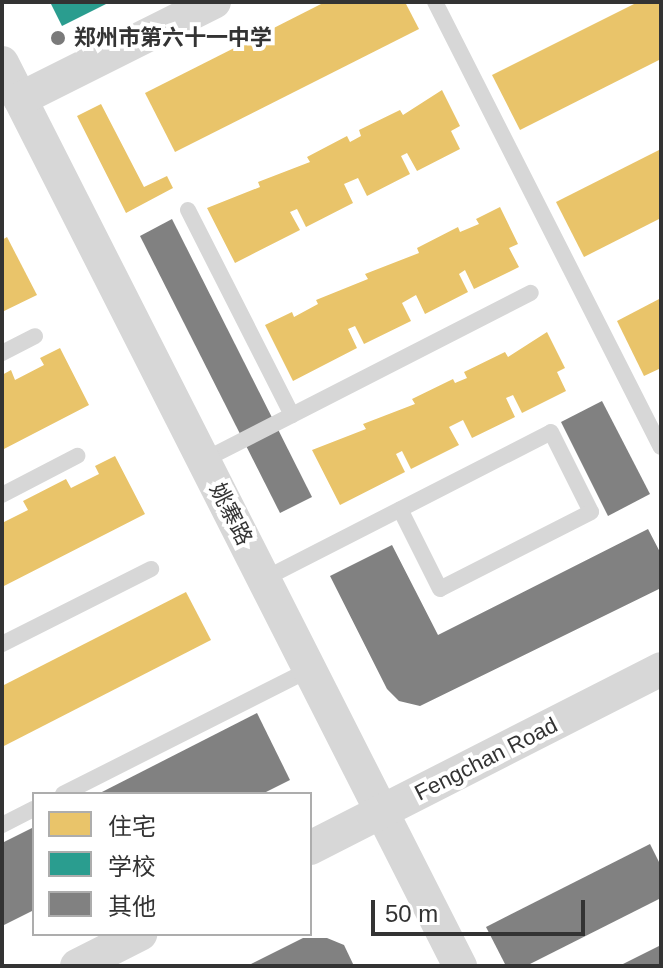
<!DOCTYPE html>
<meta charset="utf-8">
<style>
body{margin:0}
#map{position:relative;width:663px;height:968px;overflow:hidden;background:#fff;font-family:Helvetica,"Noto Sans SC",sans-serif}
div>[style]{position:absolute}
.homes>*{inset:0;background:#e9c46a}
.schools>*{inset:0;background:#2a9d8f}
.building>*{inset:0;background:#818181}
.service>*{height:16px;margin:-8px;padding:0 8px;transform-origin:8px;border-radius:8px;background:#d7d7d7}
.minor>*{height:34px;margin:-17px;padding:0 17px;transform-origin:17px;border-radius:17px;background:#d7d7d7}
.dots>*{width:22px;height:22px;translate:-50% -50%;box-sizing:border-box;border:4px solid #fff;border-radius:50%}
span{translate:-50% -50%;white-space:nowrap;text-align:center;line-height:1.15;-webkit-text-stroke:8px #fff;paint-order:stroke}
.poi-label{font-size:22px;color:#333;font-weight:700}
.left{translate:0 -50%;text-align:left}
.street-label{font-size:22px;color:#333}
.frame{position:absolute;inset:0;border:4px solid #333;pointer-events:none}
.legend{position:absolute;left:32px;top:792px;width:280px;height:144px;box-sizing:border-box;background:#fff;border:2px solid #adadad;margin:0;padding:10px 14px;list-style:none;font-size:24px;color:#333}
.legend li{display:flex;align-items:center;gap:16px;height:40px}
.legend b{width:40px;border:2px solid #adadad}
.scale{position:absolute;left:371px;top:900px;width:214px;height:36px;box-sizing:border-box;border:4px solid #333;border-top:0;padding-left:10px;font-size:24px;line-height:28px;white-space:nowrap;color:#333;-webkit-text-stroke:6px #fff;paint-order:stroke}
</style>
<div id="map">
<div class="homes">
<i style="clip-path:polygon(325px 2px,405px 2px,419px 29px,175px 152px,145px 93px)"></i>
<i style="clip-path:polygon(638px 2px,661px 2px,661px 59px,520px 130px,492px 75px)"></i>
<i style="clip-path:polygon(442px 90px,460px 126px,451px 131px,460px 149px,417px 171px,407px 153px,401px 156px,410px 174px,367px 196px,358px 178px,344px 184px,353px 203px,306px 227px,297px 209px,290px 212px,300px 230px,235px 263px,207px 208px,260px 187px,258px 182px,310px 162px,307px 157px,347px 136px,350px 142px,361px 136px,359px 130px,400px 110px,403px 115px)"></i>
<i style="clip-path:polygon(101px 104px,144px 187px,167px 176px,173px 188px,126px 213px,77px 116px)"></i>
<i style="clip-path:polygon(661px 149px,661px 218px,584px 257px,556px 202px)"></i>
<i style="clip-path:polygon(500px 207px,518px 244px,509px 248px,519px 267px,474px 289px,465px 270px,459px 274px,468px 292px,425px 314px,416px 295px,402px 303px,411px 321px,364px 344px,355px 326px,348px 329px,357px 348px,293px 381px,265px 325px,292px 312px,294px 317px,318px 304px,316px 300px,368px 279px,365px 274px,419px 253px,417px 248px,458px 227px,460px 232px,479px 224px,476px 219px)"></i>
<i style="clip-path:polygon(7px 237px,37px 295px,2px 312px,2px 240px)"></i>
<i style="clip-path:polygon(661px 298px,661px 368px,644px 376px,617px 321px)"></i>
<i style="clip-path:polygon(547px 332px,565px 368px,557px 372px,566px 391px,522px 413px,513px 395px,506px 398px,515px 417px,472px 438px,463px 420px,449px 427px,459px 445px,411px 469px,402px 451px,396px 454px,405px 472px,340px 505px,312px 450px,366px 429px,363px 424px,415px 404px,412px 399px,453px 379px,455px 383px,467px 378px,464px 372px,505px 352px,508px 357px)"></i>
<i style="clip-path:polygon(60px 348px,89px 405px,2px 450px,2px 375px,11px 370px,15px 380px,44px 365px,40px 358px)"></i>
<i style="clip-path:polygon(115px 456px,145px 514px,2px 587px,2px 523px,28px 510px,23px 501px,66px 479px,71px 488px,99px 474px,95px 466px)"></i>
<i style="clip-path:polygon(186px 592px,211px 640px,2px 747px,2px 686px)"></i>
</div>
<div class="schools">
<i style="clip-path:polygon(50px 2px,110px 2px,62px 26px)"></i>
</div>
<div class="building">
<i style="clip-path:polygon(172px 219px,312px 497px,280px 513px,140px 236px)"></i>
<i style="clip-path:polygon(602px 401px,650px 494px,608px 516px,561px 422px)"></i>
<i style="clip-path:polygon(648px 529px,661px 554px,661px 588px,420px 706px,399px 701px,387px 689px,330px 576px,392px 545px,438px 635px)"></i>
<i style="clip-path:polygon(257px 713px,290px 780px,262px 794px,98px 794px)"></i>
<i style="clip-path:polygon(34px 827px,34px 910px,4px 925px,2px 843px)"></i>
<i style="clip-path:polygon(650px 844px,661px 866px,661px 898px,526px 966px,506px 966px,486px 927px)"></i>
<i style="clip-path:polygon(303px 938px,327px 938px,344px 945px,354px 966px,247px 966px)"></i>
<i style="clip-path:polygon(661px 945px,661px 966px,619px 966px)"></i>
</div>
<div class="service">
<i style="left:435px;top:2px;width:499px;rotate:63.1deg"></i>
<i style="left:188px;top:210px;width:230px;rotate:63.1deg"></i>
<i style="left:2px;top:353px;width:37px;rotate:-27deg"></i>
<i style="left:204px;top:460px;width:367px;rotate:-27.1deg"></i>
<i style="left:2px;top:495px;width:85px;rotate:-27.5deg"></i>
<i style="left:264px;top:579px;width:322px;rotate:-27.1deg"></i>
<i style="left:551px;top:432px;width:89px;rotate:63.4deg"></i>
<i style="left:591px;top:512px;width:169px;rotate:153deg"></i>
<i style="left:440px;top:589px;width:89px;rotate:-116.6deg"></i>
<i style="left:2px;top:644px;width:167px;rotate:-26.7deg"></i>
<i style="left:63px;top:794px;width:277px;rotate:-26.8deg"></i>
<i style="left:2px;top:825px;width:36px;rotate:-27deg"></i>
</div>
<div class="minor">
<i style="left:2px;top:63px;width:1013px;rotate:63.11deg"></i>
<i style="left:20px;top:99px;width:217px;rotate:-26.6deg"></i>
<i style="left:310px;top:848px;width:394px;rotate:-27deg"></i>
<i style="left:77px;top:966px;width:71px;rotate:-26.9deg"></i>
</div>
<div class="dots">
<i style="left:58px;top:38px;background:#7a7a7a"></i>
</div>
<div class="poi-label">
<span class="left" style="left:74px;top:38px">郑州市第六十一中学</span>
</div>
<div class="street-label">
<span style="left:231px;top:514px;rotate:63deg">姚寨路</span>
<span style="left:486px;top:759px;rotate:-27deg">Fengchan Road</span>
</div>
<div class="frame"></div>
<ul class="legend">
<li><b style="height:22px;background:#e9c46a"></b>住宅</li>
<li><b style="height:22px;background:#2a9d8f"></b>学校</li>
<li><b style="height:22px;background:#818181"></b>其他</li>
</ul>
<div class="scale">50 m</div>
</div>
